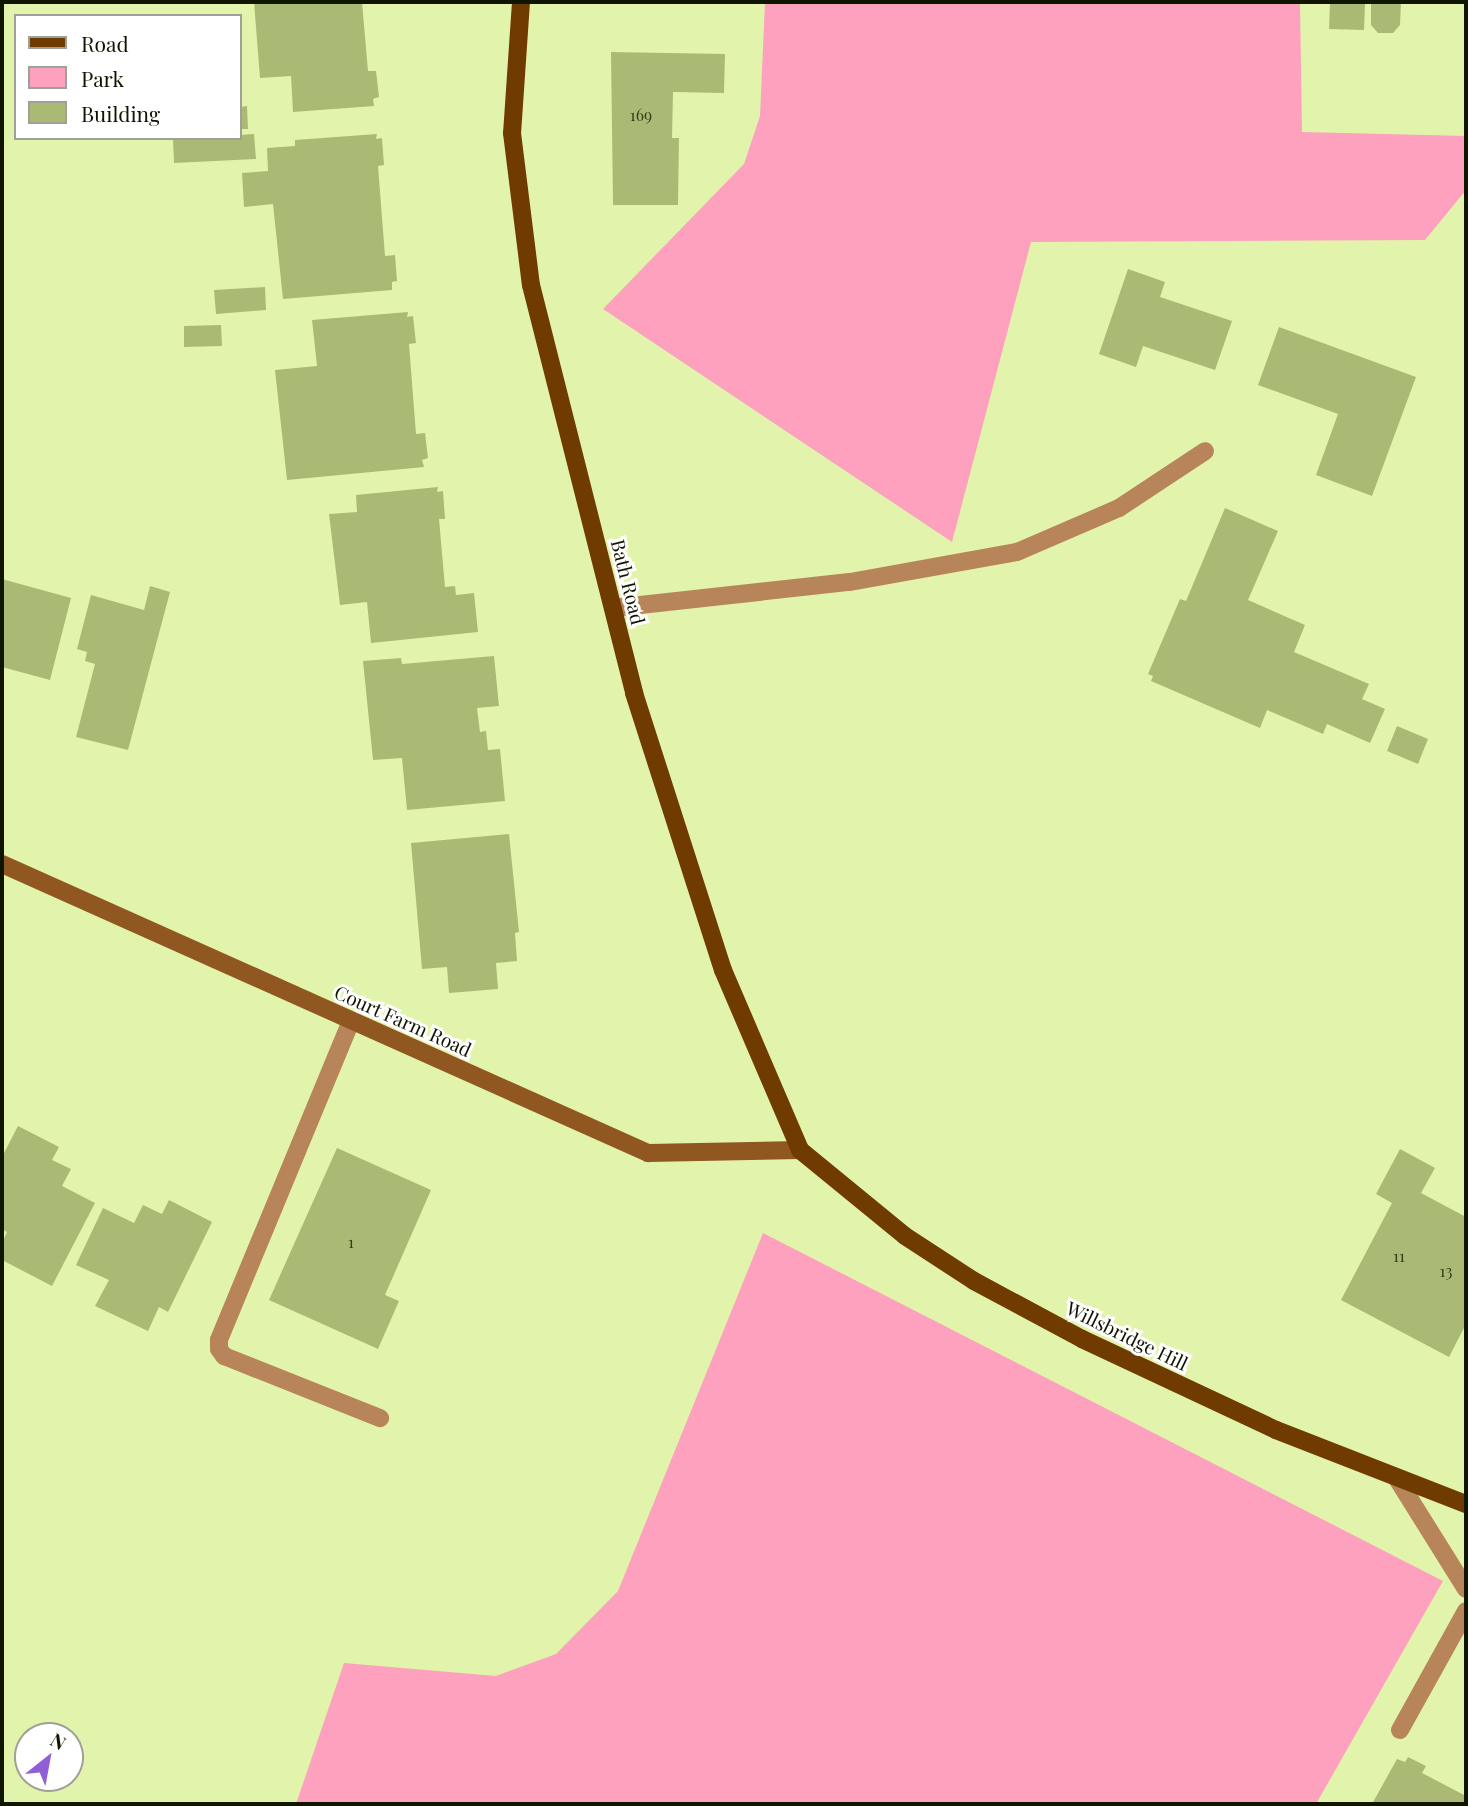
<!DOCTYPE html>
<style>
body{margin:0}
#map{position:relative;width:1468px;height:1806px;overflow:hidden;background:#e2f4ab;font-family:"Playfair Display",serif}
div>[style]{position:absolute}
.green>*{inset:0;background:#fda1be}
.building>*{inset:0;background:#aaba74}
.lane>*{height:18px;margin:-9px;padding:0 9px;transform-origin:9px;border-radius:9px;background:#b8855b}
.secondary>*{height:18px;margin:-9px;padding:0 9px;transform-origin:9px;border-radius:9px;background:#915721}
.primary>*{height:18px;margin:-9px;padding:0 9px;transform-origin:9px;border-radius:9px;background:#6f3b01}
span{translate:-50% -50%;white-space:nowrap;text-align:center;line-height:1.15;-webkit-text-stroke:6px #fff;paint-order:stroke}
.number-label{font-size:16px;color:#363e1d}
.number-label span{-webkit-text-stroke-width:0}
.street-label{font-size:19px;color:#101500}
.frame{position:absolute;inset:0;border:4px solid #101500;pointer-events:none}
.legend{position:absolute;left:14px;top:14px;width:228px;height:126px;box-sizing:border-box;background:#fff;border:2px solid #9fa199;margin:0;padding:9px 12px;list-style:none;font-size:21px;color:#101500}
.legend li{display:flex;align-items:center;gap:14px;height:35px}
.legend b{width:35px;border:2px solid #9fa199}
.north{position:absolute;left:14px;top:1722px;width:70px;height:70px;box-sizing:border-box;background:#fff;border:2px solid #9fa199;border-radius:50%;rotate:31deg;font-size:19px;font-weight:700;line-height:28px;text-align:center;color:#101500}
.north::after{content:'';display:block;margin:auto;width:24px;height:32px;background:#905fd8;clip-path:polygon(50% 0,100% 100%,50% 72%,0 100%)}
</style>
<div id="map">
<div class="green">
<i style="clip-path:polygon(765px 2px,1300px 2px,1302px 132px,1466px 136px,1466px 190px,1425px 240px,1031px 242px,952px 542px,603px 309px,744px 164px,760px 116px)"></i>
<i style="clip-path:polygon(763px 1233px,1443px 1581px,1316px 1804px,296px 1804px,344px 1663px,496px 1676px,556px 1654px,618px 1591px)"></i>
</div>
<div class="building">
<i style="clip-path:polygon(254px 2px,362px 2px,368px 71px,376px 71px,379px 97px,373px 99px,374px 106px,293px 112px,291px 76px,260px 78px)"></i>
<i style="clip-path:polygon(1330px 2px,1401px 2px,1400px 25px,1393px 33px,1378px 33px,1371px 25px,1371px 4px,1365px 4px,1364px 30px,1329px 29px)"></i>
<i style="clip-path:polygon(611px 52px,725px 54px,724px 93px,673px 92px,672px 138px,679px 138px,678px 205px,613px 205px)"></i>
<i style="clip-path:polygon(247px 106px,248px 129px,240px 129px,240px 107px)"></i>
<i style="clip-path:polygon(254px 134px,256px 159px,174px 163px,173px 139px,240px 138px,240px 135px)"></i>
<i style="clip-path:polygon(377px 134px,376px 139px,382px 138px,384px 165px,378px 166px,385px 256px,395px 255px,397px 281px,392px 282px,392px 290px,283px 299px,273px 204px,244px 207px,242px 173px,268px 171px,267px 148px,295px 146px,295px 140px)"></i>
<i style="clip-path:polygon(1128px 269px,1165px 282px,1160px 297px,1232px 321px,1215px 370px,1143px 346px,1136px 367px,1099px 354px)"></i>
<i style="clip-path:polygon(265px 287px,266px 310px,216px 314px,214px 290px)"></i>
<i style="clip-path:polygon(408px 312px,407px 317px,413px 316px,416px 343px,409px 344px,416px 434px,425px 433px,428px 458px,422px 460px,424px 467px,287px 480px,275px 370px,317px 366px,312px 320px)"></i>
<i style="clip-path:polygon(221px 325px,222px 346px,184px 347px,184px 326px)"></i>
<i style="clip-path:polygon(1279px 327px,1416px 377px,1372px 496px,1316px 475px,1338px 414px,1258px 385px)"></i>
<i style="clip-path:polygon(438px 487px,437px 492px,443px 491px,445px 519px,439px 519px,445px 587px,455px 586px,456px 595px,474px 593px,478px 632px,371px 643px,367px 602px,340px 605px,329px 514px,357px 512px,356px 495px)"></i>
<i style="clip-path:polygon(1225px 508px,1278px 531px,1248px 600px,1305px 625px,1294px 652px,1369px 684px,1362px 699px,1385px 709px,1370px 743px,1327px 724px,1323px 734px,1267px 710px,1260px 728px,1151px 681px,1153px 676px,1148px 674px,1180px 599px,1186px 601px)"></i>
<i style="clip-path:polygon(2px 579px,71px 598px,50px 680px,2px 667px)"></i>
<i style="clip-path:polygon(150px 586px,170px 592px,128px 750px,76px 737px,95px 664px,85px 661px,87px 652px,77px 649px,91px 595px,144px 610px)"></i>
<i style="clip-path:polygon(494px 656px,499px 706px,477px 708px,480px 732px,486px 731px,488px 750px,500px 749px,505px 801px,407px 810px,402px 758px,373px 760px,363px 661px,401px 658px,402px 664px)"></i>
<i style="clip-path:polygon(1397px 726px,1428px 739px,1418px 764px,1387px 751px)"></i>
<i style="clip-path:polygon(509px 834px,519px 932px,515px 933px,517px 961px,496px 963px,498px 989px,449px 993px,447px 967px,422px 969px,411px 843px)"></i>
<i style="clip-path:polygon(18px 1126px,59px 1147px,52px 1160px,71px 1169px,62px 1186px,95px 1203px,52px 1286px,2px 1260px,2px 1243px,7px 1232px,2px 1229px,2px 1157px)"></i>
<i style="clip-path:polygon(337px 1148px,431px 1190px,385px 1295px,399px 1301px,378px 1349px,269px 1300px)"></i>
<i style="clip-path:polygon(1400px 1149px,1435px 1168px,1421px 1193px,1466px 1217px,1466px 1324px,1449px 1357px,1341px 1300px,1392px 1203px,1376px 1194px)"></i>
<i style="clip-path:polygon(169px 1200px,212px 1222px,168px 1312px,159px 1307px,148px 1331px,95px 1306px,109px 1280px,76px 1265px,103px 1208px,134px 1223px,143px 1205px,162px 1214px)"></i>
<i style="clip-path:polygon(1408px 1757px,1426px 1766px,1422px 1773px,1466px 1796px,1466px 1804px,1372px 1804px,1397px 1759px,1405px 1762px)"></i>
</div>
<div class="lane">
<i style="left:613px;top:608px;width:238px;rotate:-6.3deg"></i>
<i style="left:850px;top:582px;width:170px;rotate:-10.2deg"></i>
<i style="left:1017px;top:552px;width:111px;rotate:-23.3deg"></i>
<i style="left:1119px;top:508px;width:103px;rotate:-33.5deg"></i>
<i style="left:351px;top:1021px;width:345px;rotate:112.5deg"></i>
<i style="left:219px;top:1340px;width:9px;rotate:90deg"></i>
<i style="left:219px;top:1349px;width:9px;rotate:54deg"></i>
<i style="left:224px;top:1356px;width:168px;rotate:21.7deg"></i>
<i style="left:1396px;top:1477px;width:132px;rotate:58deg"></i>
<i style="left:1400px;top:1730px;width:136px;rotate:-61deg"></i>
</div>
<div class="secondary">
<i style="left:2px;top:864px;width:708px;rotate:24.1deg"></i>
<i style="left:648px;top:1153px;width:152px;rotate:-1.1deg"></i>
</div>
<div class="primary">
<i style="left:521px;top:2px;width:131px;rotate:93.9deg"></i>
<i style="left:512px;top:133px;width:153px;rotate:82.9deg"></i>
<i style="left:531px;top:285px;width:421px;rotate:75.8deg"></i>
<i style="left:634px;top:693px;width:291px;rotate:72.2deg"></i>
<i style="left:723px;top:970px;width:196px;rotate:66.8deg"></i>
<i style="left:800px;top:1150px;width:136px;rotate:39.3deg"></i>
<i style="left:905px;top:1236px;width:82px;rotate:33.1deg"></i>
<i style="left:974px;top:1281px;width:123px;rotate:28.2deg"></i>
<i style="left:1082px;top:1339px;width:214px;rotate:25.1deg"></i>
<i style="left:1276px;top:1430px;width:204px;rotate:21.3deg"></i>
</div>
<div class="number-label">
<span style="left:641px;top:115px">169</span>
<span style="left:351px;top:1242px">1</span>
<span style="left:1399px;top:1256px">11</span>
<span style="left:1446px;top:1271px">13</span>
</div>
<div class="street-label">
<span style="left:628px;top:582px;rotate:76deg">Bath Road</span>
<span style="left:403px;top:1021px;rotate:24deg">Court Farm Road</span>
<span style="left:1127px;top:1336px;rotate:26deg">Willsbridge Hill</span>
</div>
<div class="frame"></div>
<ul class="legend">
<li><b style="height:9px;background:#6f3b01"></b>Road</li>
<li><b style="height:19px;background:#fda1be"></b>Park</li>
<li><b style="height:19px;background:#aaba74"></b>Building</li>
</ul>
<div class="north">N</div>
</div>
